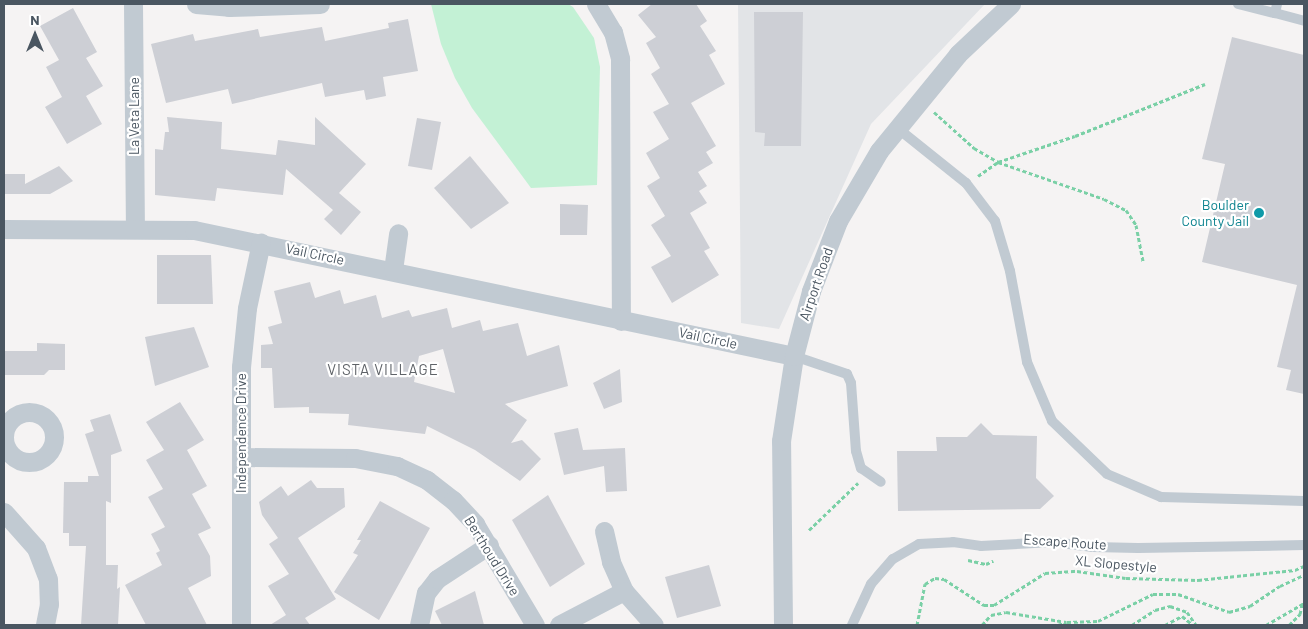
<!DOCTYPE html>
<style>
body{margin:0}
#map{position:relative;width:1308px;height:629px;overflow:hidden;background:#f5f3f3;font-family:Barlow,sans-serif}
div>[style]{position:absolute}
.airport>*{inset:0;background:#e2e4e7}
.green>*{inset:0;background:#c3f1d5}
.building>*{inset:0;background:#cdcfd5}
.path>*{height:3px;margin-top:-1.5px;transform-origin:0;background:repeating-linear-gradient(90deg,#7ad0a6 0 4px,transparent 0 6.5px)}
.lane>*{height:10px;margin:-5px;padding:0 5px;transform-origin:5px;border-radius:5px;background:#c1cad2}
.street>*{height:19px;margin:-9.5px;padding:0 9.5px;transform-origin:9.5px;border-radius:9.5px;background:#c1cad2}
.street>.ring{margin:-9.5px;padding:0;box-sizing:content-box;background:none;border:19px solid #c1cad2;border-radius:50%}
.dots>*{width:14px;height:14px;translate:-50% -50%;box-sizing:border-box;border:2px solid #fff;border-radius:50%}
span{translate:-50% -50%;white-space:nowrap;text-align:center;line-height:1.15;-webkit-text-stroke:4.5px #fff;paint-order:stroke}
.street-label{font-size:14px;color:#4a5661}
.culture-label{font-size:14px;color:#0d838f}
.right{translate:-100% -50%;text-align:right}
.neighbourhood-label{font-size:15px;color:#5f6368;letter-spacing:1px}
.frame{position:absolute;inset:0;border:5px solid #4a5661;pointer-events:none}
.north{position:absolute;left:10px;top:10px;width:50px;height:50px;-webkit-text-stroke:4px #fff;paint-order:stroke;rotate:0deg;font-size:14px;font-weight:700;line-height:20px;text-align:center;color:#4a5661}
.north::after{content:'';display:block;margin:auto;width:18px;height:22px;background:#4a5661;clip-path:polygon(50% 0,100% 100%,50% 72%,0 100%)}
</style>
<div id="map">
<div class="airport">
<i style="clip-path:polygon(738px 4px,985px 4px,871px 124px,779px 329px,741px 323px)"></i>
</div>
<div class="green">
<i style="clip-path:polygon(431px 4px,568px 4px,573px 7px,594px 38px,600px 67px,597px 185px,531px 188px,472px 108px,455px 78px,441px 44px)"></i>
</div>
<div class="building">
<i style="clip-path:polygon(652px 4px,696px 4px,707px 21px,700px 26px,716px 51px,709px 55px,725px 84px,691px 103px,716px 146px,706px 152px,713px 163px,698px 172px,707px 186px,699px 191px,707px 203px,690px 213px,710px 248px,704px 251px,719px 275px,672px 303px,651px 267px,671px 256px,651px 225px,665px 216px,647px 186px,660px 178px,646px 153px,669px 139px,653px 112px,669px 104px,651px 74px,660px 68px,646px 43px,656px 37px,638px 15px)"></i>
<i style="clip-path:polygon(73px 8px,97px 52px,86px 58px,103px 86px,86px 96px,102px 124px,67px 144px,45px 107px,62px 97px,46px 67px,59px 60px,40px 26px)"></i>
<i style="clip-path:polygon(754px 12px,803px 12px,801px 146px,764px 146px,765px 133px,755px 132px)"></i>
<i style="clip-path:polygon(408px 19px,418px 71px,383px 77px,386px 96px,366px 100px,364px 90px,325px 97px,322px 83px,232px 104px,228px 89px,166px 103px,151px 44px,193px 34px,195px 41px,258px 29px,260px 37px,322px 27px,325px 41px,389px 28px,388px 23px)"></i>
<i style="clip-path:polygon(1232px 37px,1304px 55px,1304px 394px,1286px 390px,1291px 370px,1277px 367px,1297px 285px,1202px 262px,1225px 164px,1202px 159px)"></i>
<i style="clip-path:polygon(167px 117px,222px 122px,221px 149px,276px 155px,278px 140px,315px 145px,315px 117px,366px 164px,339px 193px,361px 212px,341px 235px,324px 219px,333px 210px,286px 169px,283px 195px,217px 188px,215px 201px,155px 195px,155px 149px,163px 150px,165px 132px,169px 132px)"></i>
<i style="clip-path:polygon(417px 118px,441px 122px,432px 170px,408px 166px)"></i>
<i style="clip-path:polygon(470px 156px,509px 203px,471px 229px,434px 188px)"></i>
<i style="clip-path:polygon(59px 166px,73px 181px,50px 194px,4px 194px,4px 174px,25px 174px,25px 184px)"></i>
<i style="clip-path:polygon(560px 204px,588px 205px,587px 235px,560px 235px)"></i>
<i style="clip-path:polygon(157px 255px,211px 255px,213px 304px,157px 304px)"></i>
<i style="clip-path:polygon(evenodd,310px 282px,315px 298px,340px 290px,344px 304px,376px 295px,382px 318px,409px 310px,412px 317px,447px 308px,452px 328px,480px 320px,483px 331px,518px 323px,527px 356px,559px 345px,568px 386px,505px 404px,527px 420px,511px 443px,522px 440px,541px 459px,520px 481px,475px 450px,427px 426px,425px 434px,348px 425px,349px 414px,309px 413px,309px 407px,274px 408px,272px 368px,261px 368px,261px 345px,273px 344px,268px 327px,282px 323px,274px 291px,310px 282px,443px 349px,455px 393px,414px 382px,419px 356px,443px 349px)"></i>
<i style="clip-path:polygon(194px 327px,209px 367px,155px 386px,145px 337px)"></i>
<i style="clip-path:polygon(37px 343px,65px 344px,65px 370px,49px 370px,44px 375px,4px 375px,4px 351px,37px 351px)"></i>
<i style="clip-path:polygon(620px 369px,622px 402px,604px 409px,593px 383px)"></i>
<i style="clip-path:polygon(180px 402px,204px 440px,187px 450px,207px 486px,192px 494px,211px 528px,198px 534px,210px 556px,211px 576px,188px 588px,207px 625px,146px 625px,125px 585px,162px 565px,156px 553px,160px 551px,151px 534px,165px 527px,148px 497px,163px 489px,146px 460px,164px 450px,146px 422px)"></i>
<i style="clip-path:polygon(110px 414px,122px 451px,111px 455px,111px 503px,106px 501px,106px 565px,118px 565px,117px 589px,120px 587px,118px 625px,81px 625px,86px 546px,69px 546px,69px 533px,63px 533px,64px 482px,88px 482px,88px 476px,99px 476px,85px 434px,94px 431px,90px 420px)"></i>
<i style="clip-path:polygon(981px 423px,993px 435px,1037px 436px,1036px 478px,1054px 496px,1040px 509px,898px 511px,897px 451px,937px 451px,936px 437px,967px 437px)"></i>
<i style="clip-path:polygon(578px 428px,583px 450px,625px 448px,627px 491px,606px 492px,604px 466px,564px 475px,554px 433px)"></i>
<i style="clip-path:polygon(311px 480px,317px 488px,344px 488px,345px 507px,298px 538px,336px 599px,305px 618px,310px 625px,270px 625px,286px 615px,268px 586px,289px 574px,269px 544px,278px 538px,262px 515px,259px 502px,281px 486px,288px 496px)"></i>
<i style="clip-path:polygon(548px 495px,585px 564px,550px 587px,512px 520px)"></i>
<i style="clip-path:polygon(380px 501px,430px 528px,379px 620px,334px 592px,358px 555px,353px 553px,361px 540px,357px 540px)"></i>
<i style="clip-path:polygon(709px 565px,721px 606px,677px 618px,665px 577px)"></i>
<i style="clip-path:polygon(475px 591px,484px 625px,442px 625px,435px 611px)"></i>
</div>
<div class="path">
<i style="left:934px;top:112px;width:54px;rotate:42deg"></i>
<i style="left:974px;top:148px;width:28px;rotate:30deg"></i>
<i style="left:998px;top:162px;width:112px;rotate:19.2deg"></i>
<i style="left:1104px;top:199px;width:25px;rotate:27deg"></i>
<i style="left:1126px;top:210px;width:18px;rotate:56deg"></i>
<i style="left:1136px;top:225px;width:38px;rotate:79deg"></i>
<i style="left:978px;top:176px;width:24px;rotate:-35deg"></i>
<i style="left:998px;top:162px;width:81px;rotate:-18.7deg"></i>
<i style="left:1075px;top:136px;width:140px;rotate:-21.8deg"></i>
<i style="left:809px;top:530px;width:68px;rotate:-43.8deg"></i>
<i style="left:968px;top:560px;width:18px;rotate:13deg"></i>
<i style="left:986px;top:564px;width:8px;rotate:-23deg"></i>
<i style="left:917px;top:625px;width:42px;rotate:-79deg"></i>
<i style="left:925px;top:584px;width:12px;rotate:-31deg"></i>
<i style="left:935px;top:578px;width:9px;rotate:6deg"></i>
<i style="left:944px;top:579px;width:48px;rotate:33deg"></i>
<i style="left:984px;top:605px;width:10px"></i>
<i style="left:994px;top:605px;width:60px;rotate:-32.1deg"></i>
<i style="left:1045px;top:573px;width:32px;rotate:-4deg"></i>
<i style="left:1077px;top:571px;width:49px;rotate:8.1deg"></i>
<i style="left:1126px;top:578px;width:72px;rotate:1.6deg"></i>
<i style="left:1198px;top:580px;width:98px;rotate:-5.9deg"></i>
<i style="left:1295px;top:570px;width:10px;rotate:-24deg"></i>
<i style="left:982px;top:625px;width:13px;rotate:-48deg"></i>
<i style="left:991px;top:615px;width:15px;rotate:-11deg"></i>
<i style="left:1006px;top:612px;width:61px;rotate:9.5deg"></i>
<i style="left:1058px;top:625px;width:9px;rotate:-18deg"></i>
<i style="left:1067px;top:622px;width:31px;rotate:-2deg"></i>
<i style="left:1098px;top:621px;width:61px;rotate:-26.1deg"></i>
<i style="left:1153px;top:594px;width:25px"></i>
<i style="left:1178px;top:594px;width:54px;rotate:19.4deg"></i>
<i style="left:1229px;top:612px;width:22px;rotate:-16deg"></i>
<i style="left:1250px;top:606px;width:36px;rotate:-34deg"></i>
<i style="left:1280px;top:586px;width:26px;rotate:-25deg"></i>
<i style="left:1132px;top:625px;width:27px;rotate:-33deg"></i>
<i style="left:1155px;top:610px;width:16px;rotate:-15deg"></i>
<i style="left:1170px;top:606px;width:18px;rotate:19deg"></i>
<i style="left:1187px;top:612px;width:16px;rotate:55deg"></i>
<i style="left:1165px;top:625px;width:19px;rotate:-28deg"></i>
<i style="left:1182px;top:616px;width:14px;rotate:39deg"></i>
<i style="left:1266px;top:625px;width:44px;rotate:-30.1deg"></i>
<i style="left:1289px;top:625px;width:16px;rotate:-45deg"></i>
<i style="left:1300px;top:614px;width:9px;rotate:-77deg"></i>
</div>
<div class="lane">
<i style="left:1238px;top:4px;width:38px;rotate:14deg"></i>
<i style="left:1275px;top:13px;width:9px;rotate:-77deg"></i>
<i style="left:1275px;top:13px;width:30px;rotate:15deg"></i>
<i style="left:896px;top:127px;width:90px;rotate:38.7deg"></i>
<i style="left:966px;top:183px;width:48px;rotate:52.7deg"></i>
<i style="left:995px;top:221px;width:52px;rotate:73.3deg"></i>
<i style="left:1010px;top:271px;width:93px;rotate:79.4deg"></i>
<i style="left:1027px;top:362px;width:64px;rotate:67deg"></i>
<i style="left:1052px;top:421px;width:76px;rotate:43.9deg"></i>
<i style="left:1107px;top:474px;width:59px;rotate:23.1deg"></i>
<i style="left:1161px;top:497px;width:143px;rotate:1.6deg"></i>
<i style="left:794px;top:356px;width:56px;rotate:18.8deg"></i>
<i style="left:847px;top:374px;width:10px;rotate:66deg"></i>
<i style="left:851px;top:383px;width:68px;rotate:85.8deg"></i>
<i style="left:856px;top:451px;width:18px;rotate:74deg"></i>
<i style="left:861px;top:468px;width:24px;rotate:35deg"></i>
<i style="left:852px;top:625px;width:45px;rotate:-65.1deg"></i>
<i style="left:871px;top:584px;width:33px;rotate:-49deg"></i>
<i style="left:893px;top:559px;width:30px;rotate:-30deg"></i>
<i style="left:919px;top:544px;width:34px;rotate:-3deg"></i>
<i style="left:953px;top:542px;width:28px;rotate:8deg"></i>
<i style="left:981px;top:546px;width:72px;rotate:-3.2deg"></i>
<i style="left:1053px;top:542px;width:40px;rotate:7.1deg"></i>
<i style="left:1093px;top:547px;width:45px;rotate:1.3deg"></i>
<i style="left:1138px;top:548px;width:166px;rotate:-1deg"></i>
</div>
<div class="street">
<i style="left:133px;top:4px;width:225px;rotate:89.5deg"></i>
<i style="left:196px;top:4px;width:33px;rotate:5deg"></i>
<i style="left:229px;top:7px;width:91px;rotate:-1.9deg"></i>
<i style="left:596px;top:4px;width:33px;rotate:59deg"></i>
<i style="left:613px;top:32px;width:28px;rotate:75deg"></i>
<i style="left:620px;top:59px;width:262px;rotate:89.8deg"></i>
<i style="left:4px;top:229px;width:190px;rotate:0.3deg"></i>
<i style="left:194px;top:230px;width:613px;rotate:11.86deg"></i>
<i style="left:393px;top:270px;width:37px;rotate:-82deg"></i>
<i class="ring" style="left:4px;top:412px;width:31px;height:31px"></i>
<i style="left:241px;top:457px;width:114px;rotate:0.5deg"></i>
<i style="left:355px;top:458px;width:43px;rotate:10.8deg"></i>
<i style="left:397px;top:466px;width:33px;rotate:25deg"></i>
<i style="left:427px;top:480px;width:33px;rotate:38deg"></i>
<i style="left:453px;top:500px;width:33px;rotate:47deg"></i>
<i style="left:475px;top:524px;width:117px;rotate:59.3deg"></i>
<i style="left:4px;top:512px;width:48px;rotate:48.4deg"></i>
<i style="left:36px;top:548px;width:33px;rotate:69deg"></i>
<i style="left:48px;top:579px;width:25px;rotate:88deg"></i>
<i style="left:49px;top:604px;width:21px;rotate:101deg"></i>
<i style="left:604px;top:531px;width:32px;rotate:77deg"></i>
<i style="left:611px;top:562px;width:32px;rotate:66deg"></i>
<i style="left:624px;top:591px;width:45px;rotate:48.6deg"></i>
<i style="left:241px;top:625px;width:258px;rotate:-90deg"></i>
<i style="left:241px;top:367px;width:59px;rotate:-84.2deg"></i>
<i style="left:247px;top:308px;width:67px;rotate:-78deg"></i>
<i style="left:419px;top:625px;width:33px;rotate:-78deg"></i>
<i style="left:426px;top:593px;width:18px;rotate:-52deg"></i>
<i style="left:437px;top:579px;width:62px;rotate:-33.2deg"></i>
<i style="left:559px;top:625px;width:73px;rotate:-27.6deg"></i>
<i style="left:783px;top:625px;width:184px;rotate:-90.6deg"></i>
<i style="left:781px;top:441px;width:86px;rotate:-81.3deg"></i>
<i style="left:794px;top:356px;width:67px;rotate:-75.3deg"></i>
<i style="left:811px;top:291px;width:75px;rotate:-68.9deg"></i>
<i style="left:838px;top:221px;width:81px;rotate:-59.6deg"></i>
<i style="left:879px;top:151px;width:125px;rotate:-50.8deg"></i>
<i style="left:958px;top:54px;width:73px;rotate:-43.3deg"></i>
</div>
<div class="dots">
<i style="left:1259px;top:213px;background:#0f9aa8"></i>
</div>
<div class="street-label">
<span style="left:134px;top:116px;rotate:-90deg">La Veta Lane</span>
<span style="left:315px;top:254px;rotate:12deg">Vail Circle</span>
<span style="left:816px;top:284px;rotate:-71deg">Airport Road</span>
<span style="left:708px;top:338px;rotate:12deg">Vail Circle</span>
<span style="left:241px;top:433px;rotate:-90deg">Independence Drive</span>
<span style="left:1065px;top:542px;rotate:4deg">Escape Route</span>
<span style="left:492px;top:556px;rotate:58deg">Berthoud Drive</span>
<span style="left:1116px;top:564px;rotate:5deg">XL Slopestyle</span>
</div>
<div class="culture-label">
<span class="right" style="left:1249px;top:213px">Boulder<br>County Jail</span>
</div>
<div class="neighbourhood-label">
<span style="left:383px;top:370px">VISTA VILLAGE</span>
</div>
<div class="frame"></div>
<div class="north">N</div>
</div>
